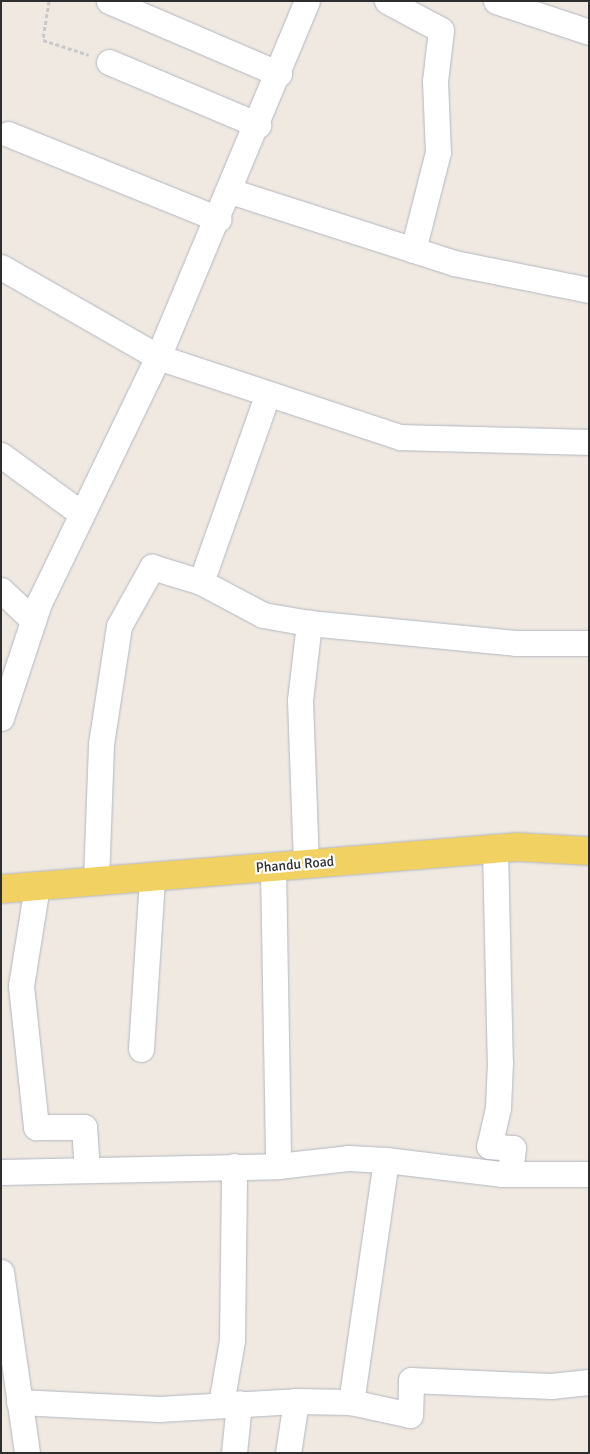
<!DOCTYPE html>
<style>
body{margin:0}
#map{position:relative;width:590px;height:1454px;overflow:hidden;background:#efe9e1;font-family:Signika,sans-serif}
div>[style]{position:absolute}
.path>*{height:3px;margin-top:-1.5px;transform-origin:0;background:repeating-linear-gradient(90deg,#c9c9c9 0 4px,transparent 0 6.5px)}
.roads{filter:drop-shadow(0 0 1px #b4b7c1) drop-shadow(0 0 1px #b4b7c1)}
.minor>*{height:25px;margin:-12.5px;padding:0 12.5px;transform-origin:12.5px;border-radius:12.5px;background:#fff}
.major>*{height:28px;margin:-14px;padding:0 14px;transform-origin:14px;border-radius:14px;background:#f2d163}
span{translate:-50% -50%;white-space:nowrap;text-align:center;line-height:1.15;-webkit-text-stroke:4.5px #fff;paint-order:stroke}
.street-label{font-size:14px;color:#2e2e2e}
.frame{position:absolute;inset:0;border:2px solid #2e2e2e;pointer-events:none}
</style>
<div id="map">
<div class="path">
<i style="left:49px;top:1px;width:39px;rotate:99deg"></i>
<i style="left:43px;top:40px;width:48px;rotate:18.1deg"></i>
</div>
<div class="roads">
<div class="minor">
<i style="left:109px;top:1px;width:185px;rotate:23.2deg"></i>
<i style="left:387px;top:1px;width:61px;rotate:28.2deg"></i>
<i style="left:441px;top:30px;width:51px;rotate:96.7deg"></i>
<i style="left:435px;top:81px;width:71px;rotate:87.6deg"></i>
<i style="left:438px;top:152px;width:101px;rotate:104.3deg"></i>
<i style="left:496px;top:1px;width:98px;rotate:18.4deg"></i>
<i style="left:109px;top:62px;width:162px;rotate:22.9deg"></i>
<i style="left:8px;top:134px;width:227px;rotate:22deg"></i>
<i style="left:230px;top:191px;width:235px;rotate:17.8deg"></i>
<i style="left:454px;top:263px;width:138px;rotate:11.3deg"></i>
<i style="left:1px;top:267px;width:181px;rotate:29.8deg"></i>
<i style="left:158px;top:357px;width:255px;rotate:18.3deg"></i>
<i style="left:400px;top:437px;width:189px;rotate:1.5deg"></i>
<i style="left:1px;top:455px;width:100px;rotate:36.1deg"></i>
<i style="left:201px;top:582px;width:70px;rotate:28deg"></i>
<i style="left:263px;top:615px;width:47px;rotate:9.9deg"></i>
<i style="left:309px;top:623px;width:207px;rotate:5.5deg"></i>
<i style="left:515px;top:643px;width:74px"></i>
<i style="left:1px;top:590px;width:44px;rotate:43.2deg"></i>
<i style="left:1px;top:718px;width:121px;rotate:-71.7deg"></i>
<i style="left:39px;top:603px;width:273px;rotate:-64.2deg"></i>
<i style="left:158px;top:357px;width:386px;rotate:-67.3deg"></i>
<i style="left:495px;top:849px;width:213px;rotate:88.7deg"></i>
<i style="left:500px;top:1062px;width:46px;rotate:92.5deg"></i>
<i style="left:498px;top:1108px;width:39px;rotate:103deg"></i>
<i style="left:489px;top:1146px;width:24px;rotate:5deg"></i>
<i style="left:513px;top:1148px;width:26px;rotate:97deg"></i>
<i style="left:306px;top:864px;width:164px;rotate:-92.1deg"></i>
<i style="left:300px;top:700px;width:78px;rotate:-83.3deg"></i>
<i style="left:273px;top:867px;width:299px;rotate:89deg"></i>
<i style="left:278px;top:1166px;width:70px;rotate:-6.5deg"></i>
<i style="left:348px;top:1158px;width:38px;rotate:3deg"></i>
<i style="left:386px;top:1160px;width:245px;rotate:98.2deg"></i>
<i style="left:351px;top:1402px;width:55px;rotate:-179deg"></i>
<i style="left:296px;top:1401px;width:53px;rotate:98.7deg"></i>
<i style="left:96px;top:881px;width:137px;rotate:-87.9deg"></i>
<i style="left:101px;top:744px;width:119px;rotate:-81.3deg"></i>
<i style="left:119px;top:626px;width:68px;rotate:-60.8deg"></i>
<i style="left:152px;top:567px;width:51px;rotate:17deg"></i>
<i style="left:201px;top:582px;width:197px;rotate:-70.5deg"></i>
<i style="left:37px;top:886px;width:101px;rotate:99.1deg"></i>
<i style="left:21px;top:986px;width:142px;rotate:83.9deg"></i>
<i style="left:36px;top:1127px;width:48px"></i>
<i style="left:84px;top:1127px;width:42px;rotate:85.9deg"></i>
<i style="left:141px;top:1049px;width:172px;rotate:-86.3deg"></i>
<i style="left:386px;top:1160px;width:116px;rotate:6.9deg"></i>
<i style="left:501px;top:1174px;width:88px"></i>
<i style="left:1px;top:1172px;width:277px;rotate:-1.2deg"></i>
<i style="left:1px;top:1272px;width:183px;rotate:81.8deg"></i>
<i style="left:19px;top:1402px;width:140px;rotate:2.9deg"></i>
<i style="left:159px;top:1409px;width:137px;rotate:-3.3deg"></i>
<i style="left:351px;top:1402px;width:60px;rotate:12.4deg"></i>
<i style="left:410px;top:1415px;width:35px;rotate:-88deg"></i>
<i style="left:411px;top:1380px;width:140px;rotate:2.5deg"></i>
<i style="left:551px;top:1386px;width:38px;rotate:-6deg"></i>
<i style="left:221px;top:1404px;width:65px;rotate:-80.2deg"></i>
<i style="left:232px;top:1340px;width:174px;rotate:-89.3deg"></i>
<i style="left:234px;top:1453px;width:50px;rotate:-84.3deg"></i>
</div>
<div class="major">
<i style="left:1px;top:889px;width:518px;rotate:-4.65deg"></i>
<i style="left:517px;top:847px;width:72px;rotate:3.2deg"></i>
</div>
</div>
<div class="street-label">
<span style="left:295px;top:865px;rotate:-5deg">Phandu Road</span>
</div>
<div class="frame"></div>
</div>
